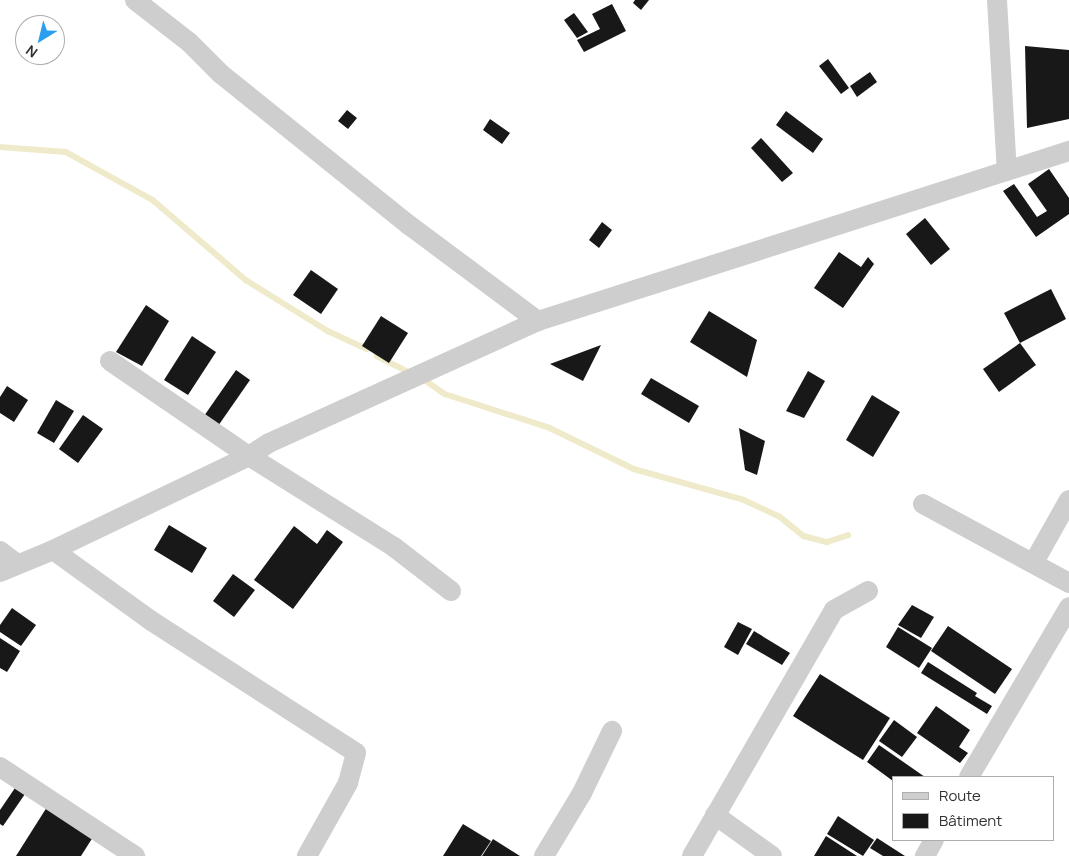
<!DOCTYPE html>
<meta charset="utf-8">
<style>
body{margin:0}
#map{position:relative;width:1069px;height:856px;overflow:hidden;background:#fff;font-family:Manrope,sans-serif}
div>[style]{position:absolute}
.stream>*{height:5.5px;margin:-2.75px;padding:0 2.75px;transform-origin:2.75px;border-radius:2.75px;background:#efeaca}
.building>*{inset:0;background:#181818}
.minor>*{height:20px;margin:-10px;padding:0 10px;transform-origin:10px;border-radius:10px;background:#cecece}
span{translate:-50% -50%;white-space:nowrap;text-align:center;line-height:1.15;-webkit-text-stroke:5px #fff;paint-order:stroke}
.legend{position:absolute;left:892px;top:776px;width:162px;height:65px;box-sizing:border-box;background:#fff;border:1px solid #adadad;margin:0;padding:6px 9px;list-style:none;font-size:15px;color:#313131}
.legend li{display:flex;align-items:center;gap:10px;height:25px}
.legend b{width:25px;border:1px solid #adadad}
.north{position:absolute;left:15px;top:15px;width:50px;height:50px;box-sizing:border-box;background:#fff;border:1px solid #adadad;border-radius:50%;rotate:216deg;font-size:14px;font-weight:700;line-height:20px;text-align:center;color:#313131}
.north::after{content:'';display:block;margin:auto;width:18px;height:22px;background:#2b9ef0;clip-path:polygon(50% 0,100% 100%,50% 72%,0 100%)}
</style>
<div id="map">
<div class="stream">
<i style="left:0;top:147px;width:66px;rotate:4.3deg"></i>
<i style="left:66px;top:152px;width:99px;rotate:28.9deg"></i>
<i style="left:153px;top:200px;width:123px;rotate:40.7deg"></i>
<i style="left:246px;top:280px;width:97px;rotate:31.9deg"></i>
<i style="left:328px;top:331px;width:43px;rotate:24.8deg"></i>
<i style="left:377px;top:356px;width:38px;rotate:27deg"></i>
<i style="left:422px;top:378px;width:28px;rotate:35deg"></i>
<i style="left:445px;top:394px;width:110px;rotate:17.9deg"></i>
<i style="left:550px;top:428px;width:93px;rotate:26deg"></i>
<i style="left:634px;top:469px;width:114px;rotate:15.7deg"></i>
<i style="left:744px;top:500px;width:38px;rotate:25deg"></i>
<i style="left:779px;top:516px;width:32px;rotate:39deg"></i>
<i style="left:804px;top:536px;width:24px;rotate:15deg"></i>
<i style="left:827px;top:542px;width:22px;rotate:-18deg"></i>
</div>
<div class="building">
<i style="clip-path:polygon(635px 0,649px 0,641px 10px,633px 3px)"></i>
<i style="clip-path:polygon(612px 4px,626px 31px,584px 52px,577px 40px,600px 29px,592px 14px)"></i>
<i style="clip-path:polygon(574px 13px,588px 32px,577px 38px,564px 20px)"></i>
<i style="clip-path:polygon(1025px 46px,1069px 50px,1069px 119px,1027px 128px)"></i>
<i style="clip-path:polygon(828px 59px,849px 88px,841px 94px,819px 66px)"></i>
<i style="clip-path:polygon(870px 72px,877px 82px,857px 97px,850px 86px)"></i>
<i style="clip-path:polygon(347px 110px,357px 118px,348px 129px,338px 121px)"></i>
<i style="clip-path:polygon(786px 111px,823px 139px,813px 153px,776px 125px)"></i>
<i style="clip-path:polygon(490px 119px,510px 133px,502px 144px,483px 130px)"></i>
<i style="clip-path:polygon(761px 138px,793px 173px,782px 182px,751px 148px)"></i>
<i style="clip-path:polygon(1049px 169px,1069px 198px,1069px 214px,1036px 237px,1003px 191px,1014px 184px,1037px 217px,1047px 211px,1028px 184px)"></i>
<i style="clip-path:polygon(925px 218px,950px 249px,931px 265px,906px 234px)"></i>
<i style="clip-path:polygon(602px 222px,612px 230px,599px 248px,589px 240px)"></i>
<i style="clip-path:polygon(839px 252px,861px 267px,868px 257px,874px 264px,843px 308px,814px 288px)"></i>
<i style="clip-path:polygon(311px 270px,338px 289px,321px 314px,293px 295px)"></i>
<i style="clip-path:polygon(1051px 289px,1066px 319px,1020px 343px,1004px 313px)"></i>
<i style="clip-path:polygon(146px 305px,169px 321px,142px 366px,116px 352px)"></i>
<i style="clip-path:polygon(709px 311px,757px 340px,747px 377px,690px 342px)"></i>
<i style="clip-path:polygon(381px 316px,408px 333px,389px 363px,362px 346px)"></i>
<i style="clip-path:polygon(192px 336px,216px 352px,188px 395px,164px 380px)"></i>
<i style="clip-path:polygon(1020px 343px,1036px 365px,999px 392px,983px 369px)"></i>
<i style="clip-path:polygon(601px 345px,583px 381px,550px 364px)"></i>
<i style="clip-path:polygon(236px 370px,250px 380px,218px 426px,204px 416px)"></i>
<i style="clip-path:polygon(808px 371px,825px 381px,804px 418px,786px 411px)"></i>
<i style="clip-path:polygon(651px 378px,699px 406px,689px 423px,641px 394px)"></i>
<i style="clip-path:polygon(7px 386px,28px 400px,14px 422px,0 413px,0 397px)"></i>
<i style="clip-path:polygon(872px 395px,900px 412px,873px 457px,846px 440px)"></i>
<i style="clip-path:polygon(56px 400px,74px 411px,54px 443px,37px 433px)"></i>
<i style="clip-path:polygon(83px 415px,103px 429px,78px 463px,59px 449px)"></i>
<i style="clip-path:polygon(739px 428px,765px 441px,757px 475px,745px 470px)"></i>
<i style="clip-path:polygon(169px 525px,207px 548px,192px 573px,154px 550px)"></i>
<i style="clip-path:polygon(294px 526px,317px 544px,327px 530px,343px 542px,293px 609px,254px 580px)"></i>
<i style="clip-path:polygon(233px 574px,255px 590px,234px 617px,213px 601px)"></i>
<i style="clip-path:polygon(912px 605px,934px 617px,921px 638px,898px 625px)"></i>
<i style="clip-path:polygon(12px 608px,36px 625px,21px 646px,0 632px,0 625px)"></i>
<i style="clip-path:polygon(738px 622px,752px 629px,738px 655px,724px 647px)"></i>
<i style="clip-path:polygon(948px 626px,1012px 669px,995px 694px,931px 651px)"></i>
<i style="clip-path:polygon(898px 627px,932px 648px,919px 668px,886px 647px)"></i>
<i style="clip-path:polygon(754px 631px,790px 653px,782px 665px,746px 644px)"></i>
<i style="clip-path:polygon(0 638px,20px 651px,7px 672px,0 668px)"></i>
<i style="clip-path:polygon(928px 662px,977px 693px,975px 696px,992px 706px,987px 714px,921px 673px)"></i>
<i style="clip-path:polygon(820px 674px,890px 718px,863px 760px,793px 716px)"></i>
<i style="clip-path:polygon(936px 706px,970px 730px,959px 747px,968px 753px,960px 763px,917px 733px)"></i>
<i style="clip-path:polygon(894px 720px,917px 737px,902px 757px,879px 741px)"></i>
<i style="clip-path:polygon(879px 745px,925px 777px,893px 777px,893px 781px,867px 762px)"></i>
<i style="clip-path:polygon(15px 788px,25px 794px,3px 826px,0 824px,0 810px)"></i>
<i style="clip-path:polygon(47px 807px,93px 837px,81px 856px,16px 856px)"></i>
<i style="clip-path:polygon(838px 816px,874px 840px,863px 856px,827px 834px)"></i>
<i style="clip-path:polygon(463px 824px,491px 841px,481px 856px,443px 856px)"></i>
<i style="clip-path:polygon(826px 836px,857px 856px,814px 856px)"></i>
<i style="clip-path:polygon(877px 838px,905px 856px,883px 856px,870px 848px)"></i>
<i style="clip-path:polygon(493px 839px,520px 856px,482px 856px)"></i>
</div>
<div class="minor">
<i style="left:135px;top:0;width:68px;rotate:37.9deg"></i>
<i style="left:189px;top:42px;width:45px;rotate:45deg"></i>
<i style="left:221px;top:74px;width:241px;rotate:38.8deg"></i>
<i style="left:409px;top:225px;width:161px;rotate:36.7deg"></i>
<i style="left:997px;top:0;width:171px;rotate:86.7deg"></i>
<i style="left:110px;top:361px;width:168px;rotate:34.4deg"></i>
<i style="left:249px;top:456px;width:171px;rotate:32.1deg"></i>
<i style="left:394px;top:547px;width:72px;rotate:37.7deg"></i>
<i style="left:923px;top:504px;width:166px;rotate:28.4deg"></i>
<i style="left:53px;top:550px;width:120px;rotate:35.8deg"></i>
<i style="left:150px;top:620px;width:245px;rotate:32.8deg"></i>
<i style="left:356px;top:753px;width:31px;rotate:105deg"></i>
<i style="left:348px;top:783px;width:84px;rotate:119.3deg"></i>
<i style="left:0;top:551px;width:21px;rotate:37deg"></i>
<i style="left:1034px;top:562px;width:71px;rotate:-60.6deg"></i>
<i style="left:0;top:572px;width:57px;rotate:-22.5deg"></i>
<i style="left:53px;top:550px;width:217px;rotate:-25.6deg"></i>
<i style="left:249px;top:456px;width:24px;rotate:-33deg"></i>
<i style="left:269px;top:443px;width:295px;rotate:-24.4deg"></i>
<i style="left:538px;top:321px;width:558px;rotate:-17.75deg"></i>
<i style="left:0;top:767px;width:162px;rotate:33.4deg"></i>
<i style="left:969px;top:777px;width:197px;rotate:-59.5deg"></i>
<i style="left:715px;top:815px;width:70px;rotate:35.7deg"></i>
<i style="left:544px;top:856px;width:74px;rotate:-58.9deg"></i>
<i style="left:582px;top:793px;width:69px;rotate:-64.2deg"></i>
<i style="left:692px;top:856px;width:284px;rotate:-60deg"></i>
<i style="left:834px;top:610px;width:39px;rotate:-29deg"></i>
<i style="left:925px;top:856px;width:18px;rotate:-61deg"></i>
</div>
<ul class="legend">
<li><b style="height:6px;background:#cecece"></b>Route</li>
<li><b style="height:14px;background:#181818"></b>Bâtiment</li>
</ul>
<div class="north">N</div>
</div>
